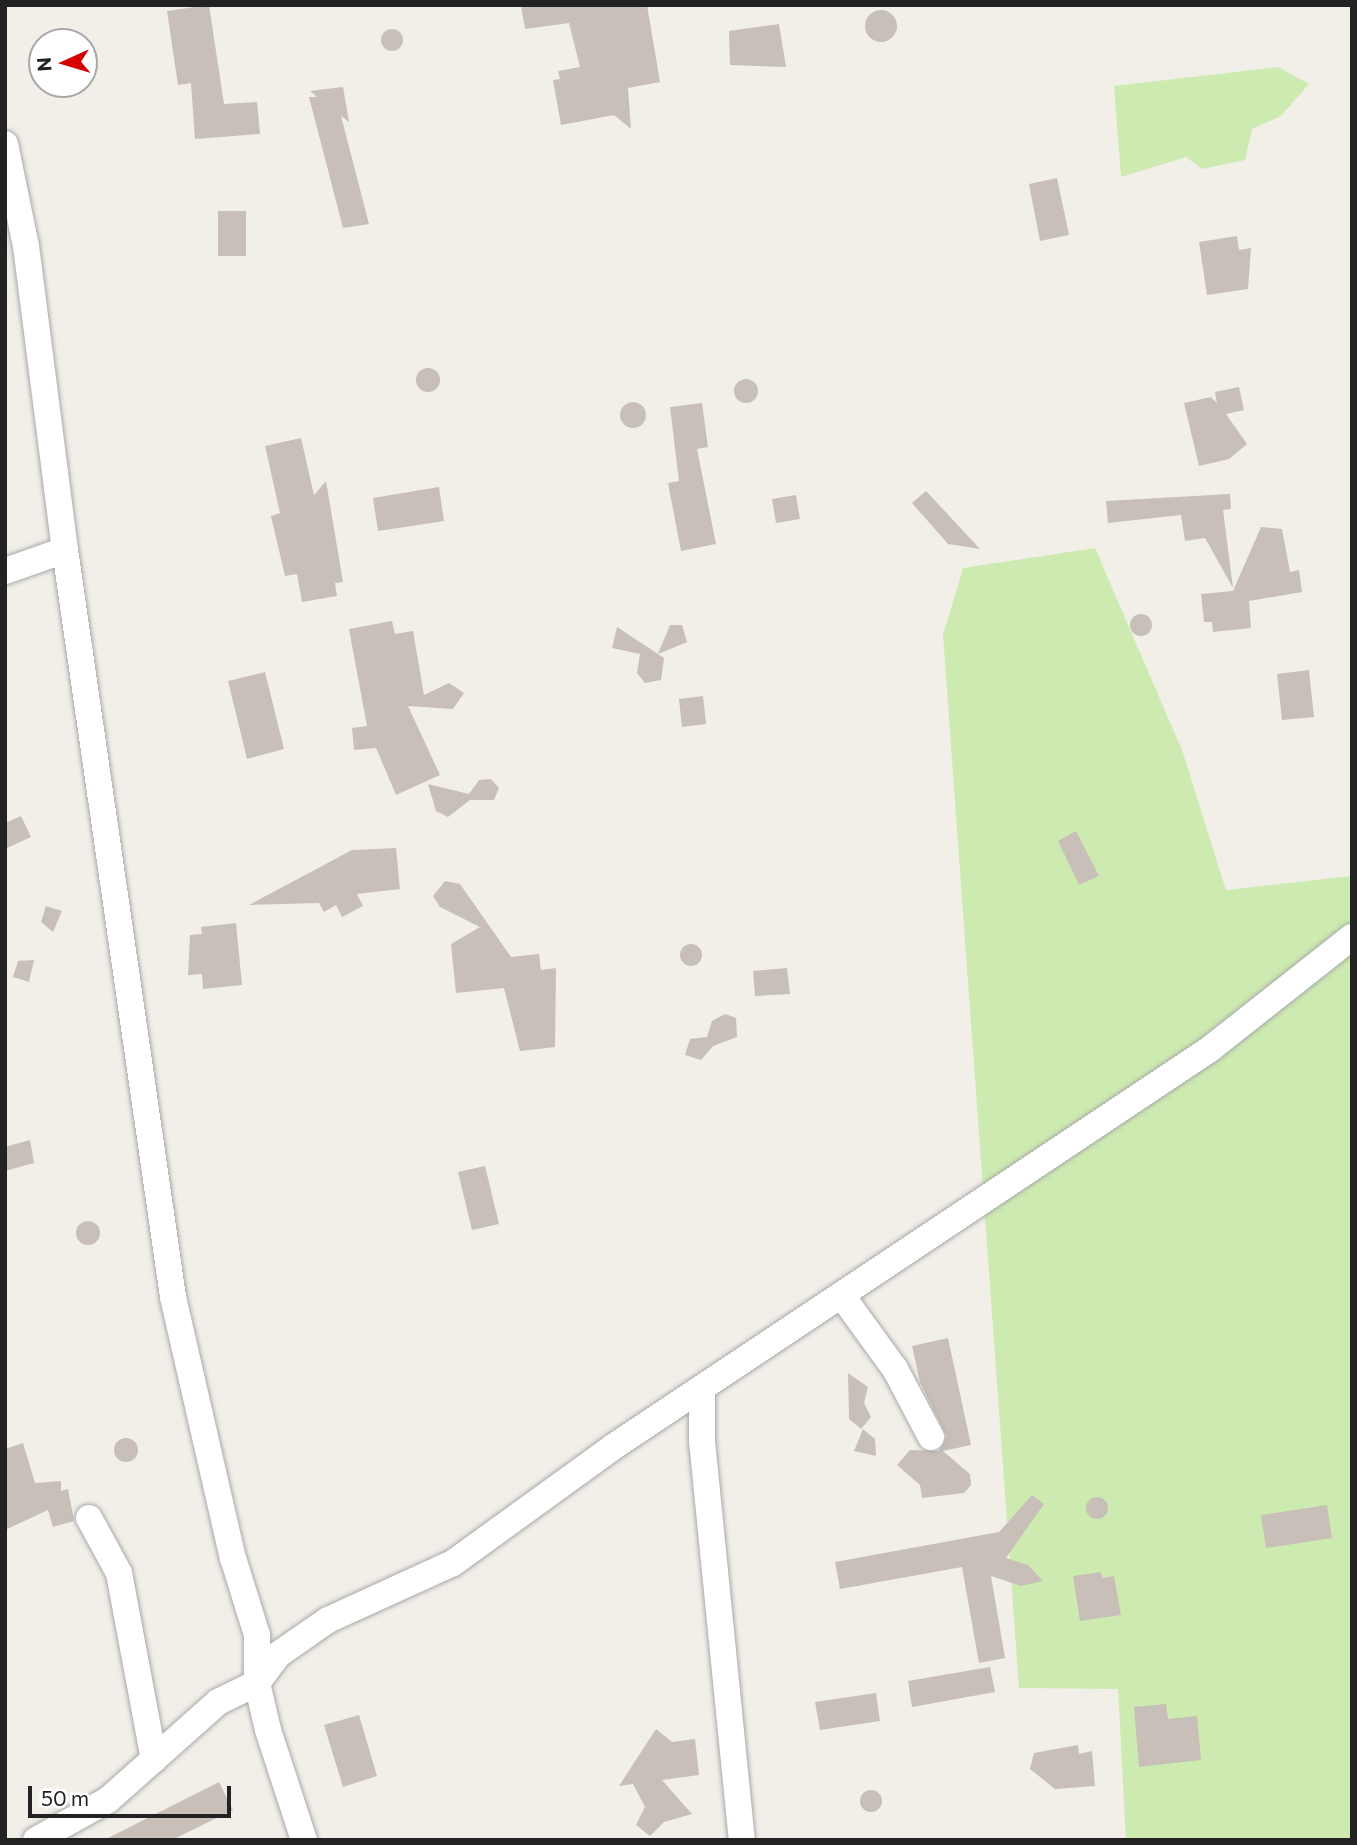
<!DOCTYPE html>
<style>
body{margin:0}
#map{position:relative;width:1357px;height:1845px;overflow:hidden;background:#f2efe9;font-family:Commissioner,sans-serif}
div>[style]{position:absolute}
.grass>*{inset:0;background:#cdebb0}
.building>*{inset:0;background:#c7bfb8}
.round{border-radius:50%}
.roads{filter:drop-shadow(0 0 2px #a9a9a9) drop-shadow(0 0 2px #a9a9a9)}
.street>*{height:26px;margin:-13px;padding:0 13px;transform-origin:13px;border-radius:13px;background:#fff}
span{translate:-50% -50%;white-space:nowrap;text-align:center;line-height:1.15;-webkit-text-stroke:5px #fff;paint-order:stroke}
.frame{position:absolute;inset:0;border:7px solid #222;pointer-events:none}
.north{position:absolute;left:28px;top:28px;width:70px;height:70px;box-sizing:border-box;background:#fff;border:2px solid #a7a7a7;border-radius:50%;rotate:266deg;font-size:19px;font-weight:700;line-height:28px;text-align:center;color:#222}
.north::after{content:'';display:block;margin:auto;width:24px;height:32px;background:#d40000;clip-path:polygon(50% 0,100% 100%,50% 72%,0 100%)}
.scale{position:absolute;left:28px;top:1786px;width:203px;height:32px;box-sizing:border-box;border:4px solid #222;border-top:0;padding-left:9px;font-size:21px;line-height:24px;white-space:nowrap;color:#222;-webkit-text-stroke:5px #fff;paint-order:stroke}
</style>
<div id="map">
<div class="grass">
<i style="clip-path:polygon(1278px 67px,1309px 84px,1281px 116px,1252px 129px,1245px 160px,1202px 169px,1186px 157px,1121px 177px,1114px 86px)"></i>
<i style="clip-path:polygon(1095px 548px,1182px 750px,1226px 890px,1352px 876px,1352px 1840px,1126px 1840px,1118px 1689px,1019px 1688px,943px 635px,963px 568px)"></i>
</div>
<div class="building">
<i style="clip-path:polygon(209px 5px,224px 104px,257px 102px,260px 134px,195px 139px,191px 83px,178px 85px,167px 11px)"></i>
<i style="clip-path:polygon(521px 5px,647px 5px,660px 82px,628px 88px,631px 129px,614px 115px,561px 125px,553px 80px,560px 79px,558px 71px,580px 67px,569px 23px,525px 29px)"></i>
<i class="round" style="left:865px;top:10px;width:32px;height:32px"></i>
<i style="clip-path:polygon(779px 24px,786px 67px,730px 65px,729px 31px)"></i>
<i class="round" style="left:381px;top:29px;width:22px;height:22px"></i>
<i style="clip-path:polygon(343px 87px,349px 122px,341px 116px,369px 224px,343px 228px,309px 97px,317px 97px,310px 91px)"></i>
<i style="clip-path:polygon(1057px 178px,1069px 235px,1040px 241px,1029px 184px)"></i>
<i style="clip-path:polygon(218px 211px,246px 211px,246px 256px,218px 256px)"></i>
<i style="clip-path:polygon(1237px 236px,1239px 250px,1251px 248px,1248px 289px,1207px 295px,1199px 242px)"></i>
<i class="round" style="left:416px;top:368px;width:24px;height:24px"></i>
<i class="round" style="left:734px;top:379px;width:24px;height:24px"></i>
<i style="clip-path:polygon(1239px 387px,1244px 410px,1226px 414px,1247px 444px,1229px 459px,1199px 466px,1184px 403px,1211px 397px,1217px 403px,1215px 392px)"></i>
<i class="round" style="left:620px;top:402px;width:26px;height:26px"></i>
<i style="clip-path:polygon(702px 403px,708px 447px,697px 449px,716px 544px,681px 551px,668px 483px,679px 481px,670px 407px)"></i>
<i style="clip-path:polygon(301px 438px,314px 495px,326px 481px,343px 582px,335px 583px,337px 596px,302px 602px,297px 574px,285px 576px,271px 516px,280px 513px,265px 446px)"></i>
<i style="clip-path:polygon(439px 487px,444px 521px,378px 531px,373px 498px)"></i>
<i style="clip-path:polygon(926px 491px,980px 549px,948px 544px,912px 503px)"></i>
<i style="clip-path:polygon(1230px 494px,1231px 509px,1223px 510px,1233px 588px,1205px 538px,1185px 541px,1181px 515px,1108px 523px,1106px 501px)"></i>
<i style="clip-path:polygon(796px 495px,800px 519px,776px 523px,772px 499px)"></i>
<i style="clip-path:polygon(1261px 527px,1282px 529px,1290px 572px,1299px 570px,1302px 592px,1249px 601px,1251px 628px,1213px 632px,1212px 622px,1204px 622px,1201px 594px,1233px 591px)"></i>
<i class="round" style="left:1130px;top:614px;width:22px;height:22px"></i>
<i style="clip-path:polygon(392px 621px,395px 634px,413px 631px,424px 695px,449px 683px,464px 693px,453px 709px,408px 706px,440px 775px,396px 795px,376px 748px,354px 750px,352px 728px,367px 726px,349px 629px)"></i>
<i style="clip-path:polygon(670px 625px,682px 625px,687px 642px,658px 654px)"></i>
<i style="clip-path:polygon(617px 627px,664px 658px,661px 680px,645px 683px,637px 673px,640px 654px,612px 648px)"></i>
<i style="clip-path:polygon(1309px 670px,1314px 717px,1282px 720px,1277px 674px)"></i>
<i style="clip-path:polygon(265px 672px,284px 749px,247px 759px,228px 681px)"></i>
<i style="clip-path:polygon(703px 696px,706px 724px,682px 727px,679px 699px)"></i>
<i style="clip-path:polygon(491px 779px,499px 788px,494px 800px,470px 800px,448px 817px,436px 811px,428px 784px,469px 794px,479px 780px)"></i>
<i style="clip-path:polygon(21px 816px,31px 837px,5px 849px,5px 823px)"></i>
<i style="clip-path:polygon(1076px 831px,1099px 876px,1079px 885px,1058px 841px)"></i>
<i style="clip-path:polygon(396px 848px,400px 889px,357px 894px,363px 906px,342px 917px,336px 905px,324px 912px,319px 903px,249px 905px,352px 850px)"></i>
<i style="clip-path:polygon(445px 881px,460px 884px,511px 957px,539px 954px,541px 970px,556px 968px,555px 1047px,520px 1051px,504px 988px,456px 993px,451px 944px,480px 927px,440px 907px,433px 896px)"></i>
<i style="clip-path:polygon(46px 906px,62px 911px,53px 932px,41px 922px)"></i>
<i style="clip-path:polygon(236px 923px,242px 985px,203px 989px,202px 974px,188px 975px,190px 935px,202px 934px,201px 927px)"></i>
<i class="round" style="left:680px;top:944px;width:22px;height:22px"></i>
<i style="clip-path:polygon(34px 960px,29px 982px,13px 977px,18px 961px)"></i>
<i style="clip-path:polygon(787px 968px,790px 994px,755px 996px,753px 971px)"></i>
<i style="clip-path:polygon(725px 1014px,736px 1018px,737px 1037px,713px 1046px,701px 1060px,685px 1055px,690px 1039px,707px 1037px,712px 1021px)"></i>
<i style="clip-path:polygon(30px 1140px,34px 1163px,5px 1171px,5px 1147px)"></i>
<i style="clip-path:polygon(485px 1166px,499px 1224px,472px 1230px,458px 1172px)"></i>
<i class="round" style="left:76px;top:1221px;width:24px;height:24px"></i>
<i style="clip-path:polygon(948px 1338px,971px 1445px,943px 1451px,970px 1474px,971px 1485px,964px 1493px,922px 1498px,920px 1485px,897px 1465px,910px 1450px,939px 1451px,947px 1437px,920px 1382px,912px 1346px)"></i>
<i style="clip-path:polygon(848px 1373px,868px 1387px,864px 1403px,871px 1417px,861px 1429px,849px 1419px)"></i>
<i style="clip-path:polygon(863px 1429px,875px 1439px,876px 1456px,854px 1451px)"></i>
<i class="round" style="left:114px;top:1438px;width:24px;height:24px"></i>
<i style="clip-path:polygon(23px 1443px,35px 1483px,61px 1481px,61px 1491px,68px 1489px,74px 1521px,53px 1527px,48px 1510px,5px 1530px,5px 1449px)"></i>
<i style="clip-path:polygon(1032px 1495px,1044px 1504px,1006px 1558px,1028px 1565px,1043px 1581px,1021px 1586px,991px 1576px,1005px 1658px,979px 1663px,962px 1567px,840px 1589px,835px 1562px,999px 1532px)"></i>
<i class="round" style="left:1086px;top:1497px;width:22px;height:22px"></i>
<i style="clip-path:polygon(1327px 1505px,1332px 1538px,1266px 1548px,1261px 1515px)"></i>
<i style="clip-path:polygon(1101px 1572px,1102px 1578px,1114px 1576px,1121px 1615px,1080px 1621px,1073px 1576px)"></i>
<i style="clip-path:polygon(990px 1667px,995px 1692px,912px 1707px,908px 1681px)"></i>
<i style="clip-path:polygon(876px 1693px,880px 1721px,820px 1730px,815px 1702px)"></i>
<i style="clip-path:polygon(1166px 1704px,1168px 1719px,1197px 1716px,1201px 1760px,1139px 1767px,1134px 1707px)"></i>
<i style="clip-path:polygon(359px 1715px,377px 1776px,343px 1787px,324px 1725px)"></i>
<i style="clip-path:polygon(656px 1729px,672px 1742px,695px 1739px,699px 1775px,662px 1780px,692px 1814px,664px 1822px,650px 1836px,636px 1825px,645px 1807px,633px 1784px,619px 1786px)"></i>
<i style="clip-path:polygon(1078px 1745px,1079px 1754px,1092px 1751px,1095px 1786px,1055px 1789px,1030px 1769px,1034px 1753px)"></i>
<i style="clip-path:polygon(219px 1782px,233px 1810px,172px 1840px,104px 1840px)"></i>
<i class="round" style="left:860px;top:1790px;width:22px;height:22px"></i>
</div>
<div class="roads">
<div class="street">
<i style="left:5px;top:144px;width:104px;rotate:78.4deg"></i>
<i style="left:26px;top:246px;width:306px;rotate:82.7deg"></i>
<i style="left:65px;top:550px;width:64px;rotate:160.7deg"></i>
<i style="left:65px;top:550px;width:755px;rotate:81.77deg"></i>
<i style="left:173px;top:1297px;width:268px;rotate:77.1deg"></i>
<i style="left:233px;top:1558px;width:81px;rotate:72.7deg"></i>
<i style="left:257px;top:1635px;width:48px;rotate:90deg"></i>
<i style="left:257px;top:1683px;width:48px;rotate:76.8deg"></i>
<i style="left:268px;top:1730px;width:116px;rotate:71.9deg"></i>
<i style="left:842px;top:1296px;width:90px;rotate:54deg"></i>
<i style="left:895px;top:1369px;width:77px;rotate:62.1deg"></i>
<i style="left:702px;top:1391px;width:50px;rotate:90deg"></i>
<i style="left:702px;top:1441px;width:401px;rotate:84.3deg"></i>
<i style="left:89px;top:1518px;width:63px;rotate:61.4deg"></i>
<i style="left:119px;top:1573px;width:190px;rotate:79.4deg"></i>
<i style="left:36px;top:1840px;width:82px;rotate:-29.1deg"></i>
<i style="left:108px;top:1800px;width:147px;rotate:-41.7deg"></i>
<i style="left:218px;top:1702px;width:43px;rotate:-26deg"></i>
<i style="left:257px;top:1683px;width:36px;rotate:-53deg"></i>
<i style="left:279px;top:1654px;width:60px;rotate:-34.8deg"></i>
<i style="left:328px;top:1620px;width:137px;rotate:-24.5deg"></i>
<i style="left:453px;top:1563px;width:198px;rotate:-35.9deg"></i>
<i style="left:613px;top:1447px;width:718px;rotate:-33.69deg"></i>
<i style="left:1210px;top:1049px;width:181px;rotate:-38.3deg"></i>
</div>
</div>
<div class="frame"></div>
<div class="north">N</div>
<div class="scale">50 m</div>
</div>
